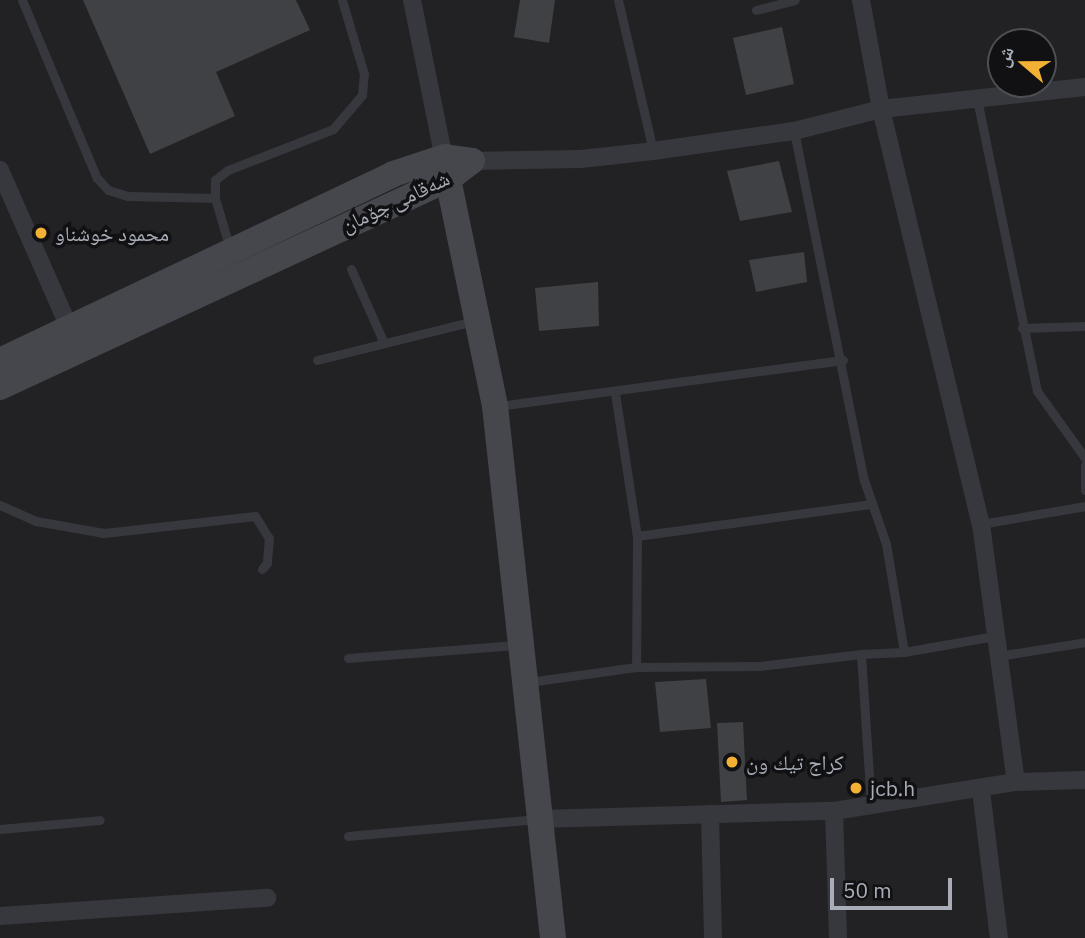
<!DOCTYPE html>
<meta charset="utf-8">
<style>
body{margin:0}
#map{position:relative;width:1085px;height:938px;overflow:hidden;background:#161618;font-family:"IBM Plex Sans","Noto Naskh Arabic",sans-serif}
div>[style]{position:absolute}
.built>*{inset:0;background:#222225}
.building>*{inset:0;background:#404145}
.lane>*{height:9px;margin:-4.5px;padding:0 4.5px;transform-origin:4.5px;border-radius:4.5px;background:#37383d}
.street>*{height:18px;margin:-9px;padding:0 9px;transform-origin:9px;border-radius:9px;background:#37383d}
.secondary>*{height:26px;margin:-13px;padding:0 13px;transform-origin:13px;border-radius:13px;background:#45474d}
.dots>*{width:19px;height:19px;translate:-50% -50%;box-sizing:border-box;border:4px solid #111113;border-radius:50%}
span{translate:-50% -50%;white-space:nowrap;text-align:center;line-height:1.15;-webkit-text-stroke:7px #111113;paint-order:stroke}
.street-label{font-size:21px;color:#a8adb8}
.poi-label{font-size:21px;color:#a8adb8}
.left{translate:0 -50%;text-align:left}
.north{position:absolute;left:987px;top:28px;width:70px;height:70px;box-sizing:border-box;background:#111113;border:2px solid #4d4f55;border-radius:50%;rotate:290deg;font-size:19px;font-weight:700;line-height:28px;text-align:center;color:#a8adb8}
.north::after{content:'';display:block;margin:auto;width:24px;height:32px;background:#f2b134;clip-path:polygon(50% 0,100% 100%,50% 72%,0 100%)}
.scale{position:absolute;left:830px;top:878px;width:122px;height:32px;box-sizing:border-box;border:4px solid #a8adb8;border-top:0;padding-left:9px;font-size:21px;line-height:24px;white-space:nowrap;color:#a8adb8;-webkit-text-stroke:5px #111113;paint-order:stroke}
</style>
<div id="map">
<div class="built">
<i style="clip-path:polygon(evenodd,0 0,1085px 0,1085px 938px,0 938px,0 0,1001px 42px,1043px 42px,1043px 84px,1001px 84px,1001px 42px)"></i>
</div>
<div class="building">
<i style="clip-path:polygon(83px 0,296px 0,310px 30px,216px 72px,235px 116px,150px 154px)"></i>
<i style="clip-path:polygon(520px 0,555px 0,549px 43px,514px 37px)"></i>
<i style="clip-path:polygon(782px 27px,794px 84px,746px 95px,733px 38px)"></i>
<i style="clip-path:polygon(779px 161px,792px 212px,740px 221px,727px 171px)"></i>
<i style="clip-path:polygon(804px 252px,807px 282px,756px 292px,749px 260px)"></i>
<i style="clip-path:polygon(598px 282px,599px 326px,539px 331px,535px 288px)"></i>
<i style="clip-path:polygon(706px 679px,711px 728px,660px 732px,655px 682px)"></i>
<i style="clip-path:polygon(743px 722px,747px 800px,721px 802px,717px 723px)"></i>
</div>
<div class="lane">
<i style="left:22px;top:0;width:193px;rotate:67.2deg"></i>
<i style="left:97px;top:178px;width:16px;rotate:47deg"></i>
<i style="left:108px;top:190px;width:21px;rotate:17deg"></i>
<i style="left:128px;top:196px;width:87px;rotate:1.3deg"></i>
<i style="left:618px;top:0;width:155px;rotate:76.9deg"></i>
<i style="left:756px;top:10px;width:40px;rotate:-14.4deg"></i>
<i style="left:977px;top:99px;width:298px;rotate:78.4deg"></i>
<i style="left:1037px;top:391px;width:82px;rotate:54.4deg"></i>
<i style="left:794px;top:131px;width:356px;rotate:78.7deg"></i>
<i style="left:864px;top:480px;width:68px;rotate:71deg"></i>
<i style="left:886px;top:544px;width:109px;rotate:80.5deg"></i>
<i style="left:230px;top:249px;width:53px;rotate:-106.4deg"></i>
<i style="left:215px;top:198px;width:18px;rotate:-90deg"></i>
<i style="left:215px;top:180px;width:16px;rotate:-38deg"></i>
<i style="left:228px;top:170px;width:113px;rotate:-21.3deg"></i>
<i style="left:333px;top:129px;width:45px;rotate:-49.5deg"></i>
<i style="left:362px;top:95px;width:21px;rotate:-85deg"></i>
<i style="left:364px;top:74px;width:77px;rotate:-106.6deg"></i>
<i style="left:351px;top:269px;width:81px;rotate:66deg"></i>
<i style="left:1022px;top:328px;width:63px;rotate:-1.8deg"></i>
<i style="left:317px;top:360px;width:161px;rotate:-14deg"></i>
<i style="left:615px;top:393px;width:145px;rotate:81.3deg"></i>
<i style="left:637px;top:536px;width:131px;rotate:90.4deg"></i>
<i style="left:498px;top:406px;width:348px;rotate:-7.6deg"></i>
<i style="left:1085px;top:465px;width:25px;rotate:90deg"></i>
<i style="left:0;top:505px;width:39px;rotate:24deg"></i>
<i style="left:36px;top:521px;width:69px;rotate:10deg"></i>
<i style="left:104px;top:533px;width:152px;rotate:-6.4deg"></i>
<i style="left:255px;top:516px;width:26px;rotate:58deg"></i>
<i style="left:269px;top:538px;width:25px;rotate:95deg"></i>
<i style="left:267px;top:563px;width:8px;rotate:130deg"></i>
<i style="left:981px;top:524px;width:106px;rotate:-9.8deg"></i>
<i style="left:637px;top:536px;width:237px;rotate:-7.8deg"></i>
<i style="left:998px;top:656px;width:88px;rotate:-9.1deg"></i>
<i style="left:348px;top:658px;width:170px;rotate:-4.4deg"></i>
<i style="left:529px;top:682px;width:108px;rotate:-8deg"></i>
<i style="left:636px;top:667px;width:124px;rotate:-0.5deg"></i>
<i style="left:760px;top:666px;width:102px;rotate:-6.8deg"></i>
<i style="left:871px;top:805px;width:151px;rotate:-93.8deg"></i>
<i style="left:861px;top:654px;width:43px;rotate:-2.7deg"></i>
<i style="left:904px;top:652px;width:92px;rotate:-10deg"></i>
<i style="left:0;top:829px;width:100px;rotate:-5.1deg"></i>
<i style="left:348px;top:836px;width:191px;rotate:-5.1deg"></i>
</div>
<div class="street">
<i style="left:412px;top:0;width:171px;rotate:78.6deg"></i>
<i style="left:861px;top:0;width:111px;rotate:79.6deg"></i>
<i style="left:881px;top:109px;width:427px;rotate:76.5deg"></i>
<i style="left:981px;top:524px;width:260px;rotate:82.3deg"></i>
<i style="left:472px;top:161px;width:109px;rotate:-1.1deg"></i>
<i style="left:581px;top:159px;width:72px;rotate:-6.3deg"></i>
<i style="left:653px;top:151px;width:142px;rotate:-8.1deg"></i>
<i style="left:794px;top:131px;width:90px;rotate:-14.2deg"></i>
<i style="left:881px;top:109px;width:205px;rotate:-6.2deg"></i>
<i style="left:0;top:170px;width:171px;rotate:66.3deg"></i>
<i style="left:981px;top:790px;width:149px;rotate:83.1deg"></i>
<i style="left:834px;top:811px;width:127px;rotate:88.2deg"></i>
<i style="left:710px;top:814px;width:124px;rotate:88.6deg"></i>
<i style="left:539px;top:819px;width:295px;rotate:-1.6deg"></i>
<i style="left:834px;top:811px;width:184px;rotate:-9.1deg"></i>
<i style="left:1016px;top:782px;width:69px;rotate:-1.7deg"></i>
<i style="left:0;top:916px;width:268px;rotate:-3.9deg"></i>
</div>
<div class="secondary">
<i style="left:448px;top:179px;width:232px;rotate:78.3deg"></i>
<i style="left:495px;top:406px;width:535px;rotate:83.78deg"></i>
<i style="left:0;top:361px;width:435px;rotate:-25.4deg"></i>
<i style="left:393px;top:174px;width:55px;rotate:-18.1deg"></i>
<i style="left:445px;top:157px;width:27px;rotate:8deg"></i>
<i style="left:0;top:387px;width:494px;rotate:-24.9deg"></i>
<i style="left:448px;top:179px;width:30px;rotate:-37deg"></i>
</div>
<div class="dots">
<i style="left:41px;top:233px;background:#f2b134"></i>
<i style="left:732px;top:762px;background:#f2b134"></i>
<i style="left:856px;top:788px;background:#f2b134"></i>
</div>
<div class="street-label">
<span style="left:395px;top:201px;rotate:-25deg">شەقامی چۆمان</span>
</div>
<div class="poi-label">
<span class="left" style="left:55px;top:233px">محمود خوشناو</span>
<span class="left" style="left:746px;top:762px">كراج تيك ون</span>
<span class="left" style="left:870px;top:788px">jcb.h</span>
</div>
<div class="north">ش</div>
<div class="scale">50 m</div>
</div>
